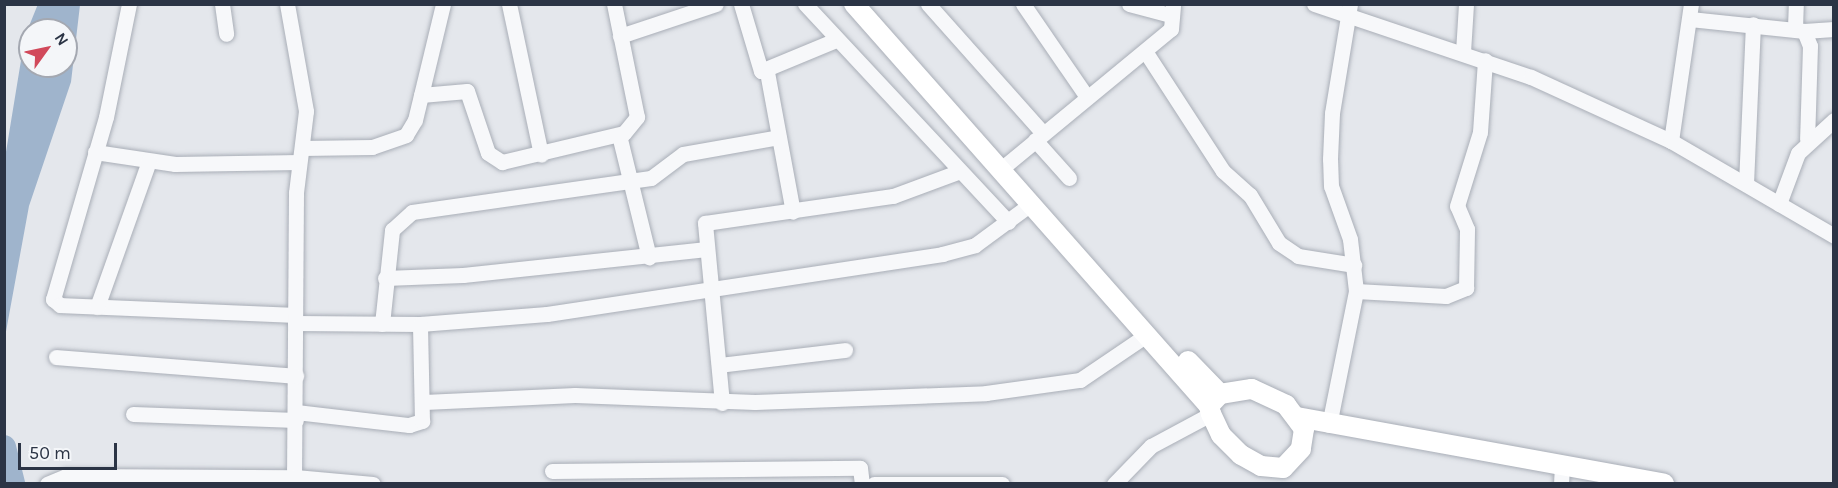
<!DOCTYPE html>
<style>
body{margin:0}
#map{position:relative;width:1838px;height:488px;overflow:hidden;background:#e4e7ec;font-family:Karla,sans-serif}
div>[style]{position:absolute}
.water>*{inset:0;background:#9fb4cc}
.river>*{height:24px;margin:-12px;padding:0 12px;transform-origin:12px;border-radius:12px;background:#9fb4cc}
.roads{filter:drop-shadow(0 0 2px #a9aeb7) drop-shadow(0 0 2px #a9aeb7)}
.minor>*{height:15px;margin:-7.5px;padding:0 7.5px;transform-origin:7.5px;border-radius:7.5px;background:#f7f8fa}
.major>*{height:20px;margin:-10px;padding:0 10px;transform-origin:10px;border-radius:10px;background:#fff}
span{translate:-50% -50%;white-space:nowrap;text-align:center;line-height:1.15;-webkit-text-stroke:5px #f4f6f9;paint-order:stroke}
.frame{position:absolute;inset:0;border:6px solid #2b3445;pointer-events:none}
.north{position:absolute;left:18px;top:18px;width:60px;height:60px;box-sizing:border-box;background:#f4f6f9;border:2px solid #a4a8b1;border-radius:50%;rotate:57deg;font-size:16px;font-weight:700;line-height:24px;text-align:center;color:#2b3445}
.north::after{content:'';display:block;margin:auto;width:21px;height:27px;background:#d1495b;clip-path:polygon(50% 0,100% 100%,50% 72%,0 100%)}
.scale{position:absolute;left:18px;top:443px;width:99px;height:27px;box-sizing:border-box;border:3px solid #2b3445;border-top:0;padding-left:8px;font-size:18px;line-height:21px;white-space:nowrap;color:#2b3445;-webkit-text-stroke:4px #f4f6f9;paint-order:stroke}
</style>
<div id="map">
<div class="water">
<i style="clip-path:polygon(evenodd,38px 4px,80px 5px,71px 82px,29px 206px,5px 337px,5px 158px,25px 36px,38px 4px,30px 30px,66px 30px,66px 66px,30px 66px,30px 30px)"></i>
</div>
<div class="river">
<i style="left:4px;top:447px;width:38px;rotate:76deg"></i>
</div>
<div class="roads">
<div class="minor">
<i style="left:129px;top:4px;width:115px;rotate:101.5deg"></i>
<i style="left:106px;top:117px;width:190px;rotate:106.2deg"></i>
<i style="left:53px;top:299px;width:9px;rotate:41deg"></i>
<i style="left:60px;top:305px;width:235px;rotate:2.4deg"></i>
<i style="left:222px;top:4px;width:30px;rotate:82deg"></i>
<i style="left:287px;top:4px;width:109px;rotate:79.9deg"></i>
<i style="left:306px;top:111px;width:83px;rotate:97deg"></i>
<i style="left:296px;top:193px;width:291px;rotate:90.4deg"></i>
<i style="left:509px;top:4px;width:154px;rotate:78deg"></i>
<i style="left:741px;top:4px;width:70px;rotate:73.4deg"></i>
<i style="left:761px;top:71px;width:81px;rotate:-22.5deg"></i>
<i style="left:805px;top:4px;width:298px;rotate:47deg"></i>
<i style="left:928px;top:4px;width:173px;rotate:48.3deg"></i>
<i style="left:1023px;top:4px;width:113px;rotate:55.5deg"></i>
<i style="left:1129px;top:4px;width:42px;rotate:15deg"></i>
<i style="left:1314px;top:4px;width:229px;rotate:18.6deg"></i>
<i style="left:1531px;top:77px;width:154px;rotate:24.6deg"></i>
<i style="left:1671px;top:141px;width:189px;rotate:30.2deg"></i>
<i style="left:1690px;top:19px;width:115px;rotate:6deg"></i>
<i style="left:1804px;top:31px;width:16px;rotate:68deg"></i>
<i style="left:1810px;top:46px;width:93px;rotate:91.8deg"></i>
<i style="left:1795px;top:28px;width:24px;rotate:-88deg"></i>
<i style="left:1804px;top:31px;width:30px;rotate:-4deg"></i>
<i style="left:620px;top:36px;width:101px;rotate:-18.4deg"></i>
<i style="left:1145px;top:51px;width:143px;rotate:57deg"></i>
<i style="left:1223px;top:171px;width:36px;rotate:42deg"></i>
<i style="left:1250px;top:195px;width:56px;rotate:58.9deg"></i>
<i style="left:1279px;top:243px;width:23px;rotate:34deg"></i>
<i style="left:1298px;top:256px;width:57px;rotate:9.1deg"></i>
<i style="left:1463px;top:52px;width:48px;rotate:-86.4deg"></i>
<i style="left:767px;top:72px;width:142px;rotate:79.5deg"></i>
<i style="left:421px;top:95px;width:46px;rotate:-5deg"></i>
<i style="left:467px;top:91px;width:65px;rotate:71.3deg"></i>
<i style="left:488px;top:153px;width:17px;rotate:33deg"></i>
<i style="left:502px;top:162px;width:125px;rotate:-13.4deg"></i>
<i style="left:624px;top:133px;width:21px;rotate:-51deg"></i>
<i style="left:637px;top:117px;width:115px;rotate:-101.5deg"></i>
<i style="left:619px;top:135px;width:126px;rotate:76.2deg"></i>
<i style="left:1035px;top:140px;width:51px;rotate:48.2deg"></i>
<i style="left:1671px;top:141px;width:138px;rotate:-81.7deg"></i>
<i style="left:302px;top:148px;width:70px;rotate:-0.8deg"></i>
<i style="left:372px;top:147px;width:36px;rotate:-19deg"></i>
<i style="left:406px;top:135px;width:17px;rotate:-59deg"></i>
<i style="left:415px;top:120px;width:119px;rotate:-76.4deg"></i>
<i style="left:95px;top:152px;width:81px;rotate:8.5deg"></i>
<i style="left:175px;top:164px;width:124px;rotate:-0.9deg"></i>
<i style="left:1001px;top:169px;width:220px;rotate:-39.5deg"></i>
<i style="left:1171px;top:29px;width:25px;rotate:-85deg"></i>
<i style="left:1746px;top:184px;width:160px;rotate:-87.5deg"></i>
<i style="left:1779px;top:204px;width:54px;rotate:-69.6deg"></i>
<i style="left:1798px;top:153px;width:49px;rotate:-42.5deg"></i>
<i style="left:385px;top:278px;width:78px;rotate:-2.2deg"></i>
<i style="left:463px;top:275px;width:245px;rotate:-6.1deg"></i>
<i style="left:1356px;top:291px;width:90px;rotate:3.2deg"></i>
<i style="left:1446px;top:296px;width:22px;rotate:-22deg"></i>
<i style="left:1466px;top:288px;width:59px;rotate:-89deg"></i>
<i style="left:1467px;top:229px;width:25px;rotate:-113deg"></i>
<i style="left:1457px;top:206px;width:77px;rotate:-72.7deg"></i>
<i style="left:1480px;top:132px;width:72px;rotate:-86deg"></i>
<i style="left:97px;top:307px;width:155px;rotate:-70.4deg"></i>
<i style="left:295px;top:323px;width:125px;rotate:0.5deg"></i>
<i style="left:420px;top:324px;width:127px;rotate:-4.5deg"></i>
<i style="left:547px;top:314px;width:400px;rotate:-8.6deg"></i>
<i style="left:942px;top:254px;width:34px;rotate:-15deg"></i>
<i style="left:975px;top:245px;width:71px;rotate:-36.4deg"></i>
<i style="left:382px;top:324px;width:95px;rotate:-83.9deg"></i>
<i style="left:392px;top:230px;width:27px;rotate:-42deg"></i>
<i style="left:412px;top:212px;width:241px;rotate:-8.1deg"></i>
<i style="left:651px;top:178px;width:40px;rotate:-37deg"></i>
<i style="left:683px;top:154px;width:97px;rotate:-10deg"></i>
<i style="left:56px;top:357px;width:241px;rotate:4.5deg"></i>
<i style="left:719px;top:365px;width:127px;rotate:-6.8deg"></i>
<i style="left:424px;top:402px;width:151px;rotate:-2.7deg"></i>
<i style="left:575px;top:395px;width:180px;rotate:2.2deg"></i>
<i style="left:755px;top:402px;width:231px;rotate:-2.2deg"></i>
<i style="left:986px;top:393px;width:95px;rotate:-7.9deg"></i>
<i style="left:1080px;top:380px;width:82px;rotate:-34.1deg"></i>
<i style="left:722px;top:403px;width:181px;rotate:-95.4deg"></i>
<i style="left:705px;top:223px;width:190px;rotate:-8.2deg"></i>
<i style="left:893px;top:196px;width:69px;rotate:-20.3deg"></i>
<i style="left:296px;top:412px;width:114px;rotate:6.6deg"></i>
<i style="left:409px;top:425px;width:14px;rotate:-17deg"></i>
<i style="left:422px;top:421px;width:97px;rotate:-91.2deg"></i>
<i style="left:133px;top:414px;width:163px;rotate:2.1deg"></i>
<i style="left:1329px;top:425px;width:137px;rotate:-78.6deg"></i>
<i style="left:1356px;top:291px;width:52px;rotate:-96.6deg"></i>
<i style="left:1350px;top:239px;width:56px;rotate:-109.7deg"></i>
<i style="left:1331px;top:186px;width:27px;rotate:-92deg"></i>
<i style="left:1330px;top:159px;width:46px;rotate:-87.5deg"></i>
<i style="left:1332px;top:113px;width:110px;rotate:-80.6deg"></i>
<i style="left:552px;top:471px;width:308px;rotate:-0.6deg"></i>
<i style="left:860px;top:468px;width:16px;rotate:83deg"></i>
<i style="left:47px;top:484px;width:21px;rotate:-23deg"></i>
<i style="left:66px;top:476px;width:229px;rotate:0.3deg"></i>
<i style="left:295px;top:477px;width:78px;rotate:5.1deg"></i>
<i style="left:874px;top:484px;width:128px"></i>
<i style="left:1114px;top:484px;width:53px;rotate:-45.8deg"></i>
<i style="left:1151px;top:446px;width:68px;rotate:-28.1deg"></i>
<i style="left:1561px;top:484px;width:17px;rotate:-87deg"></i>
</div>
<div class="major">
<i style="left:854px;top:4px;width:536px;rotate:48.55deg"></i>
<i style="left:1188px;top:361px;width:46px;rotate:45.9deg"></i>
<i style="left:1252px;top:389px;width:38px;rotate:25deg"></i>
<i style="left:1286px;top:405px;width:30px;rotate:53deg"></i>
<i style="left:1304px;top:429px;width:20px;rotate:99deg"></i>
<i style="left:1301px;top:449px;width:26px;rotate:133deg"></i>
<i style="left:1283px;top:468px;width:22px;rotate:-175deg"></i>
<i style="left:1261px;top:466px;width:23px;rotate:-151deg"></i>
<i style="left:1241px;top:455px;width:28px;rotate:-135deg"></i>
<i style="left:1221px;top:435px;width:23px;rotate:-115deg"></i>
<i style="left:1211px;top:414px;width:8px;rotate:-104deg"></i>
<i style="left:1209px;top:406px;width:16px;rotate:-47deg"></i>
<i style="left:1220px;top:394px;width:32px;rotate:-9deg"></i>
<i style="left:1297px;top:417px;width:373px;rotate:10.3deg"></i>
</div>
</div>
<div class="frame"></div>
<div class="north">N</div>
<div class="scale">50 m</div>
</div>
